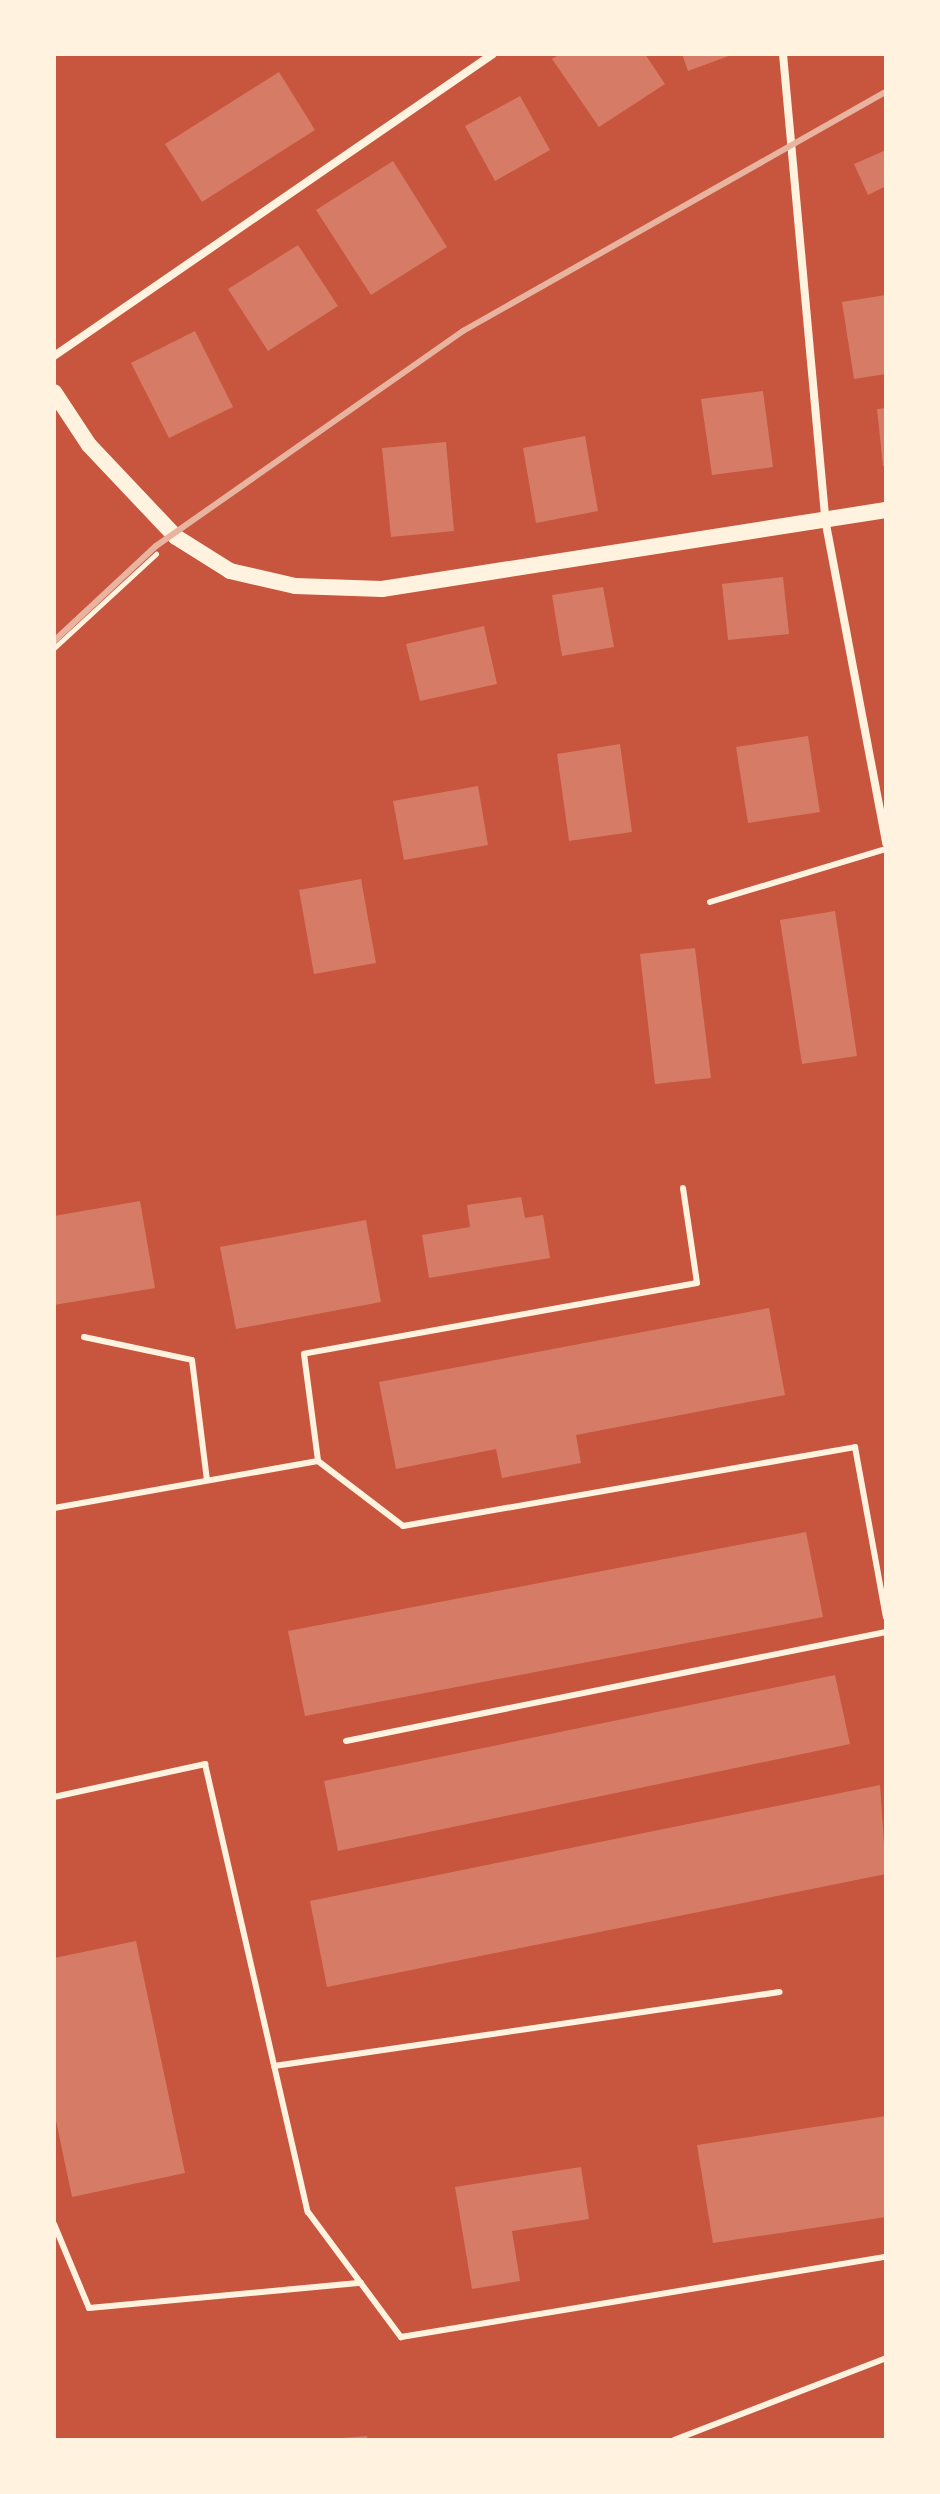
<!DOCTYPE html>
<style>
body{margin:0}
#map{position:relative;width:940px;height:2494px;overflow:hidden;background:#c8553d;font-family:"Source Sans 3",sans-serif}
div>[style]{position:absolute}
.building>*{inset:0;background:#d67c66}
.path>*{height:5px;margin:-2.5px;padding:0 2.5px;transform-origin:2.5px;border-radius:2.5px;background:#fff3e0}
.service>*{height:6px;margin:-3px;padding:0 3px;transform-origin:3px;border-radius:3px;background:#fff3e0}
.minor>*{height:8px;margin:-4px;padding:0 4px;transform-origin:4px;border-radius:4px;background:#fff3e0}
.secondary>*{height:16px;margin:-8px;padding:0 8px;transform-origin:8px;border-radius:8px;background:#fff3e0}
.rail>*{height:6px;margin:-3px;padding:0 3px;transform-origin:3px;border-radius:3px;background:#e9b49f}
span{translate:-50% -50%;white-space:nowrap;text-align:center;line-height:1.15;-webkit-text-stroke:8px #fff3e0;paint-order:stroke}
.frame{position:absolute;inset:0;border:56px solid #fff3e0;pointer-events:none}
</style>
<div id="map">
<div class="building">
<i style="clip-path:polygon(560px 54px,645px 54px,665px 84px,599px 127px,552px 59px)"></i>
<i style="clip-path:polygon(682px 54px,734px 54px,688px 71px)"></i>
<i style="clip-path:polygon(279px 72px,315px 130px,202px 202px,165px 144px)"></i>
<i style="clip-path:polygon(520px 96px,550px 150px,495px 181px,465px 126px)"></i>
<i style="clip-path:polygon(886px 150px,886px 186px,868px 195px,854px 164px)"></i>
<i style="clip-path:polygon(393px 161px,447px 247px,371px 295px,316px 210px)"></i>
<i style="clip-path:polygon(298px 245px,338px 306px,268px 351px,228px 289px)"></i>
<i style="clip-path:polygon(886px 295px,886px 374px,854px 379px,842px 302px)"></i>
<i style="clip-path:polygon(195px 331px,233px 407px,169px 438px,131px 363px)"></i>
<i style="clip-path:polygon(763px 391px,773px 467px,712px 475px,701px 399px)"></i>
<i style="clip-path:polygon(886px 408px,886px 466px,883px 466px,877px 409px)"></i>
<i style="clip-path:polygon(585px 436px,598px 511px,536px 523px,523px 448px)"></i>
<i style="clip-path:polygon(446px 442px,454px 531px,391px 537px,382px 448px)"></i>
<i style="clip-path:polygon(783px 577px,789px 634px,728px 640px,722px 584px)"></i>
<i style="clip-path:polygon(603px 587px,614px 647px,562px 656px,552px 595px)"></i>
<i style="clip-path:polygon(484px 626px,497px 684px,420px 701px,406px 644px)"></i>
<i style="clip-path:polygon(808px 736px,820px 812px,748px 823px,736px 747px)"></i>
<i style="clip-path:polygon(620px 744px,632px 832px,569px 841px,557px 754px)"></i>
<i style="clip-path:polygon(478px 786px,488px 845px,404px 860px,393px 801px)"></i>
<i style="clip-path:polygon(361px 879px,376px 963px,314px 974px,299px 890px)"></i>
<i style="clip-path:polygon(835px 911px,857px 1056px,802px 1064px,780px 920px)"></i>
<i style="clip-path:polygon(695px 948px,711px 1078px,655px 1084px,640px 954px)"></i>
<i style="clip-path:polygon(521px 1197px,525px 1218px,543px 1215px,550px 1258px,429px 1278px,422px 1235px,470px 1227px,467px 1205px)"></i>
<i style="clip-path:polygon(140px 1201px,155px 1288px,54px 1305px,54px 1216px)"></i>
<i style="clip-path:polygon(366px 1220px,381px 1302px,236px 1329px,220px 1247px)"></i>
<i style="clip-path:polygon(769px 1308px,785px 1395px,576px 1435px,581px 1463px,502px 1478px,496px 1449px,396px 1469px,379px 1382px)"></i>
<i style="clip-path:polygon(806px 1532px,823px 1617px,305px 1716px,288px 1631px)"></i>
<i style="clip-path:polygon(835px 1675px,850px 1744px,338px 1851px,324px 1781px)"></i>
<i style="clip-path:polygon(880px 1785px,886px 1874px,327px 1987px,310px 1901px)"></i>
<i style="clip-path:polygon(136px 1941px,185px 2173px,72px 2197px,54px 2111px,54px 1958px)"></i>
<i style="clip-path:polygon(886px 2116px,886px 2217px,713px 2243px,697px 2145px)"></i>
<i style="clip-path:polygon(581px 2167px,589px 2219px,512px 2231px,520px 2281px,472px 2289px,455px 2187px)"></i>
<i style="clip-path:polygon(367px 2436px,368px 2440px,342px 2440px,342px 2438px)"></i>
</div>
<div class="path">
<i style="left:54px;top:648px;width:139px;rotate:-42.7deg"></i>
</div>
<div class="service">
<i style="left:710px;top:902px;width:184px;rotate:-16.8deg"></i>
<i style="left:683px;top:1188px;width:96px;rotate:81.6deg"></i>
<i style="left:697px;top:1283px;width:399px;rotate:169.8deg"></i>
<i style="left:304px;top:1354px;width:108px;rotate:82.5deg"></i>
<i style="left:318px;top:1461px;width:107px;rotate:37.4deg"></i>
<i style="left:403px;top:1526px;width:459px;rotate:-9.9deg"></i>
<i style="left:855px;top:1447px;width:173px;rotate:79.7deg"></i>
<i style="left:84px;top:1337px;width:110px;rotate:12deg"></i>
<i style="left:192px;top:1360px;width:121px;rotate:82.9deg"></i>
<i style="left:54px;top:1508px;width:268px;rotate:-10.1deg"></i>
<i style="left:346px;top:1741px;width:551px;rotate:-11.41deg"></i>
<i style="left:54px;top:1797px;width:155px;rotate:-12.3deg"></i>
<i style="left:205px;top:1764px;width:460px;rotate:77.1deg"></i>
<i style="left:308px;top:2212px;width:156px;rotate:53.4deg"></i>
<i style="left:401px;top:2337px;width:492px;rotate:-9.4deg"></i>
<i style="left:274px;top:2066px;width:511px;rotate:-8.32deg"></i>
<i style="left:54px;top:2224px;width:91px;rotate:67.4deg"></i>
<i style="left:89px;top:2308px;width:273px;rotate:-5.3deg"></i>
<i style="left:674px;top:2440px;width:227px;rotate:-21.1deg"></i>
</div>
<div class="minor">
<i style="left:783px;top:54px;width:467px;rotate:84.8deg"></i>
<i style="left:825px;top:519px;width:330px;rotate:79.3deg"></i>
<i style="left:54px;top:356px;width:533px;rotate:-34.53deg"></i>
</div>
<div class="secondary">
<i style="left:54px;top:392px;width:64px;rotate:56.6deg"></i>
<i style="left:89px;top:445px;width:127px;rotate:46.6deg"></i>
<i style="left:176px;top:537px;width:64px;rotate:32.2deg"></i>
<i style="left:230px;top:571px;width:67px;rotate:13deg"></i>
<i style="left:295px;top:586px;width:87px;rotate:2deg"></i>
<i style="left:382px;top:589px;width:510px;rotate:-8.91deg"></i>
</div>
<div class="rail">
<i style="left:54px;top:641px;width:139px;rotate:-43deg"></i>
<i style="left:156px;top:546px;width:375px;rotate:-35deg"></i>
<i style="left:463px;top:331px;width:486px;rotate:-29.5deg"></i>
</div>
<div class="frame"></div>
</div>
